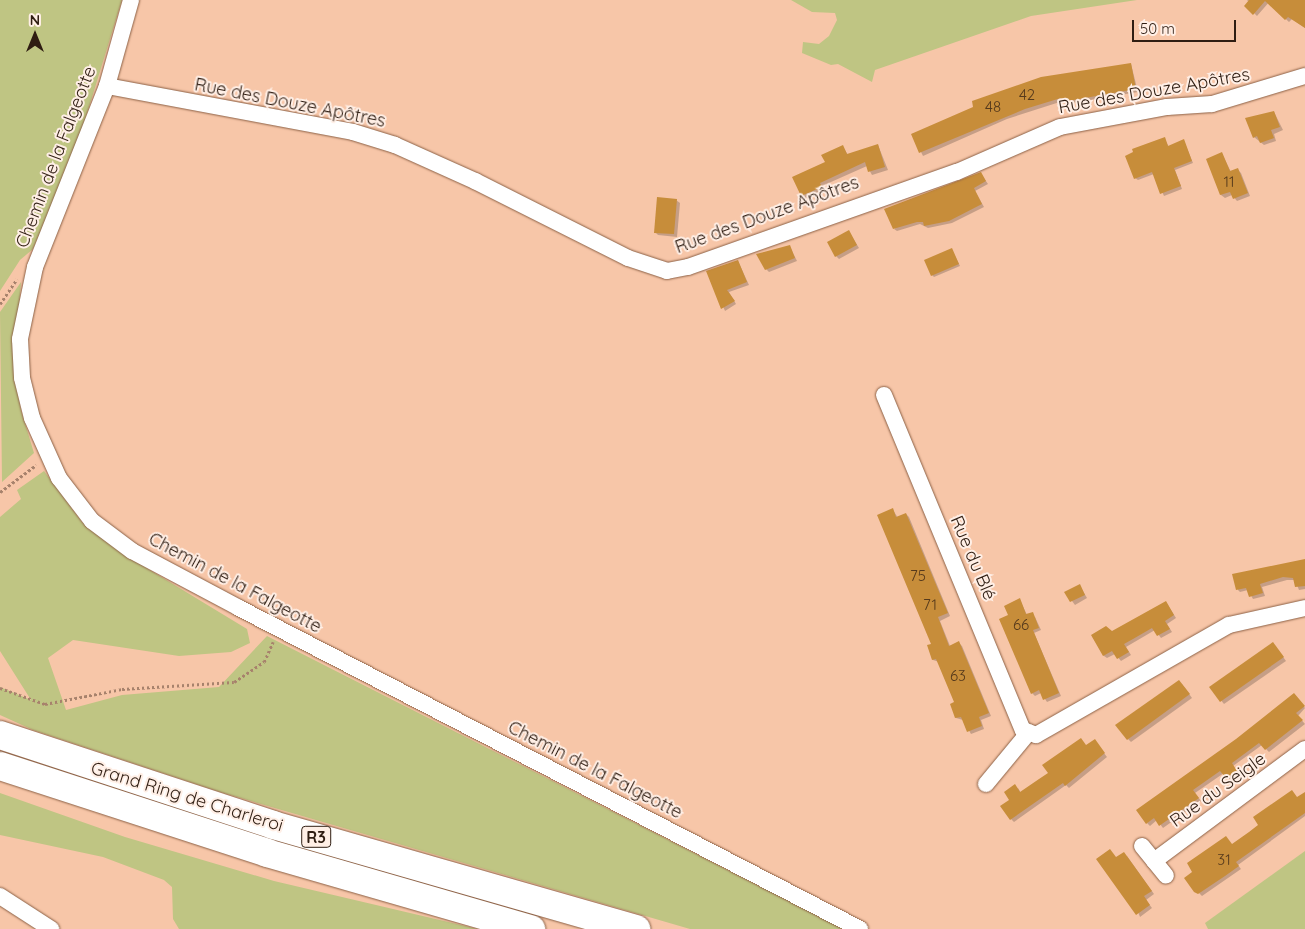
<!DOCTYPE html>
<meta charset="utf-8">
<style>
body{margin:0}
#map{position:relative;width:1305px;height:929px;overflow:hidden;background:#f7c6a8;font-family:Quicksand,sans-serif}
div>[style]{position:absolute}
.green>*{inset:0;background:#bfc583}
.shadow>*{inset:0;background:#0003}
.building>*{inset:0;background:#c78d3a}
.path>*{height:2.5px;margin-top:-1.25px;transform-origin:0;background:repeating-linear-gradient(90deg,#a7826c 0 2.5px,transparent 0 5px)}
.roads{filter:drop-shadow(0 0 1px #8c6146) drop-shadow(0 0 1px #8c6146)}
.street>*{height:16px;margin:-8px;padding:0 8px;transform-origin:8px;border-radius:8px;background:#fff}
.highway>*{height:28px;margin:-14px;padding:0 14px;transform-origin:14px;border-radius:14px;background:#fff}
span{translate:-50% -50%;white-space:nowrap;text-align:center;line-height:1.15;-webkit-text-stroke:4px #ffefe6;paint-order:stroke}
.number-label{font-size:15px;color:#55391c}
.number-label span{-webkit-text-stroke-width:0}
.shield-label span{padding:1px 4px;background:#ffefe6;border:1px solid;border-radius:4px;-webkit-text-stroke-width:0}
.shield-label{font-size:16px;color:#2f1d12;font-weight:700}
.street-label{font-size:18px;color:#2f1d12}
.north{position:absolute;left:10px;top:10px;width:50px;height:50px;-webkit-text-stroke:4px #ffefe6;paint-order:stroke;rotate:0deg;font-size:14px;font-weight:700;line-height:20px;text-align:center;color:#2f1d12}
.north::after{content:'';display:block;margin:auto;width:18px;height:22px;background:#2f1d12;clip-path:polygon(50% 0,100% 100%,50% 72%,0 100%)}
.scale{position:absolute;left:1132px;top:20px;width:104px;height:22px;box-sizing:border-box;border:2px solid #2f1d12;border-top:0;padding-left:6px;font-size:15px;line-height:18px;white-space:nowrap;color:#2f1d12;-webkit-text-stroke:4px #ffefe6;paint-order:stroke}
</style>
<div id="map">
<div class="green">
<i style="clip-path:polygon(0 0,122px 0,77px 146px,47px 216px,33px 249px,20px 260px,0 291px)"></i>
<i style="clip-path:polygon(791px 0,1137px 0,1031px 16px,875px 70px,872px 82px,838px 64px,831px 65px,802px 53px,803px 42px,819px 44px,829px 36px,837px 20px,835px 13px,812px 12px)"></i>
<i style="clip-path:polygon(21px 282px,14px 373px,21px 410px,34px 453px,2px 482px,0 312px)"></i>
<i style="clip-path:polygon(44px 471px,82px 522px,135px 561px,247px 629px,250px 643px,231px 652px,179px 656px,73px 640px,48px 658px,66px 710px,122px 695px,219px 687px,267px 636px,844px 929px,690px 929px,220px 792px,33px 730px,0 715px,0 687px,31px 700px,0 651px,0 517px,21px 499px,17px 490px)"></i>
<i style="clip-path:polygon(0 793px,125px 837px,274px 881px,478px 929px,179px 929px,173px 919px,172px 887px,164px 880px,103px 857px,0 835px)"></i>
<i style="clip-path:polygon(1305px 851px,1305px 929px,1208px 929px,1205px 923px)"></i>
</div>
<div class="shadow">
<i style="clip-path:polygon(1247px 0,1268px 0,1270px 1px,1257px 16px,1246px 5px,1249px 2px)"></i>
<i style="clip-path:polygon(1280px 0,1305px 0,1305px 28px,1292px 19px,1289px 22px,1274px 8px)"></i>
<i style="clip-path:polygon(1131px 64px,1138px 92px,1066px 104px,1063px 101px,1007px 119px,923px 156px,912px 134px)"></i>
<i style="clip-path:polygon(1274px 112px,1283px 130px,1274px 134px,1276px 141px,1264px 145px,1254px 137px,1246px 119px)"></i>
<i style="clip-path:polygon(1164px 138px,1169px 147px,1184px 141px,1193px 163px,1175px 170px,1182px 189px,1164px 196px,1154px 174px,1138px 180px,1135px 178px)"></i>
<i style="clip-path:polygon(878px 145px,888px 170px,872px 175px,867px 166px,822px 186px,824px 190px,805px 199px,802px 196px,794px 178px,826px 163px,843px 147px,848px 155px)"></i>
<i style="clip-path:polygon(1222px 154px,1231px 172px,1238px 170px,1241px 173px,1250px 196px,1237px 201px,1232px 195px,1225px 198px,1221px 195px,1208px 159px)"></i>
<i style="clip-path:polygon(981px 174px,988px 184px,975px 191px,984px 207px,952px 223px,928px 228px,920px 224px,897px 231px,894px 229px)"></i>
<i style="clip-path:polygon(676px 200px,680px 203px,677px 237px,658px 235px,655px 232px)"></i>
<i style="clip-path:polygon(849px 232px,859px 248px,839px 259px,836px 256px)"></i>
<i style="clip-path:polygon(790px 247px,797px 261px,769px 272px,766px 269px)"></i>
<i style="clip-path:polygon(953px 252px,960px 266px,934px 277px,932px 275px)"></i>
<i style="clip-path:polygon(738px 261px,749px 285px,729px 292px,736px 304px,725px 311px,708px 272px)"></i>
<i style="clip-path:polygon(893px 510px,898px 518px,906px 514px,909px 517px,950px 616px,940px 621px,950px 646px,959px 643px,962px 646px,991px 716px,981px 720px,984px 729px,971px 734px,963px 720px,956px 718px,956px 703px,939px 662px,933px 660px,928px 646px,932px 644px)"></i>
<i style="clip-path:polygon(1305px 561px,1305px 589px,1299px 590px,1295px 580px,1287px 580px,1262px 587px,1265px 596px,1253px 599px,1248px 590px,1240px 592px,1238px 590px,1234px 575px)"></i>
<i style="clip-path:polygon(1080px 586px,1087px 598px,1075px 605px,1066px 593px)"></i>
<i style="clip-path:polygon(1020px 600px,1027px 615px,1035px 617px,1041px 630px,1034px 633px,1061px 696px,1047px 702px,1041px 693px,1035px 696px,1032px 693px)"></i>
<i style="clip-path:polygon(1166px 602px,1176px 618px,1167px 624px,1172px 632px,1161px 638px,1155px 630px,1126px 647px,1131px 655px,1121px 661px,1115px 654px,1107px 658px,1104px 656px,1092px 636px,1112px 633px)"></i>
<i style="clip-path:polygon(1276px 647px,1286px 661px,1224px 704px,1211px 688px)"></i>
<i style="clip-path:polygon(1182px 684px,1192px 698px,1131px 742px,1128px 739px)"></i>
<i style="clip-path:polygon(1296px 698px,1305px 708px,1298px 716px,1305px 724px,1269px 752px,1262px 745px,1233px 766px,1239px 774px,1230px 780px,1224px 773px,1195px 793px,1201px 801px,1163px 828px,1157px 820px,1150px 826px,1147px 823px)"></i>
<i style="clip-path:polygon(1097px 744px,1107px 757px,1069px 788px,1066px 785px,1014px 822px,1011px 819px,1010px 800px,1018px 788px,1021px 793px,1087px 746px)"></i>
<i style="clip-path:polygon(1305px 793px,1305px 816px,1238px 865px,1241px 869px,1202px 896px,1199px 893px,1232px 845px)"></i>
<i style="clip-path:polygon(1127px 856px,1154px 894px,1146px 900px,1152px 908px,1140px 917px,1117px 859px)"></i>
</div>
<div class="building">
<i style="clip-path:polygon(1249px 0,1305px 0,1305px 28px,1288px 17px,1285px 20px,1265px 1px,1253px 15px,1244px 6px)"></i>
<i style="clip-path:polygon(1131px 63px,1136px 89px,1062px 102px,1061px 98px,1025px 109px,919px 153px,911px 134px,973px 107px,972px 101px,1041px 77px)"></i>
<i style="clip-path:polygon(1274px 111px,1280px 127px,1271px 130px,1274px 138px,1260px 143px,1257px 136px,1253px 138px,1245px 118px)"></i>
<i style="clip-path:polygon(1165px 137px,1168px 146px,1184px 139px,1192px 161px,1174px 168px,1181px 186px,1160px 194px,1152px 172px,1134px 179px,1125px 156px,1133px 152px,1132px 149px)"></i>
<i style="clip-path:polygon(878px 144px,885px 167px,868px 172px,865px 162px,820px 183px,822px 187px,801px 196px,792px 177px,825px 162px,821px 155px,843px 145px,847px 154px)"></i>
<i style="clip-path:polygon(1222px 152px,1230px 171px,1238px 168px,1248px 193px,1233px 199px,1230px 192px,1220px 195px,1206px 159px)"></i>
<i style="clip-path:polygon(981px 172px,986px 181px,974px 188px,982px 204px,949px 221px,924px 226px,923px 222px,917px 222px,893px 229px,884px 209px)"></i>
<i style="clip-path:polygon(657px 197px,677px 199px,674px 234px,654px 233px)"></i>
<i style="clip-path:polygon(849px 230px,857px 245px,835px 257px,827px 242px)"></i>
<i style="clip-path:polygon(790px 245px,795px 258px,765px 270px,756px 254px)"></i>
<i style="clip-path:polygon(952px 248px,959px 264px,931px 276px,924px 260px)"></i>
<i style="clip-path:polygon(738px 260px,747px 282px,727px 290px,735px 301px,721px 309px,706px 271px)"></i>
<i style="clip-path:polygon(893px 508px,896px 517px,906px 513px,948px 613px,938px 617px,949px 646px,959px 641px,989px 713px,979px 717px,982px 726px,967px 732px,961px 717px,955px 718px,950px 704px,954px 702px,936px 659px,932px 660px,927px 645px,931px 644px,877px 515px)"></i>
<i style="clip-path:polygon(1305px 559px,1305px 586px,1295px 587px,1293px 578px,1283px 577px,1260px 584px,1263px 593px,1249px 597px,1246px 588px,1236px 590px,1232px 574px)"></i>
<i style="clip-path:polygon(1080px 584px,1085px 595px,1070px 602px,1064px 592px)"></i>
<i style="clip-path:polygon(1020px 598px,1026px 614px,1033px 612px,1039px 628px,1033px 630px,1059px 693px,1043px 700px,1039px 690px,1031px 694px,999px 619px,1008px 615px,1004px 606px)"></i>
<i style="clip-path:polygon(1166px 601px,1174px 615px,1165px 621px,1170px 629px,1157px 636px,1152px 628px,1133px 639px,1124px 644px,1129px 652px,1117px 659px,1112px 651px,1103px 656px,1091px 635px,1106px 626px,1112px 631px)"></i>
<i style="clip-path:polygon(1273px 642px,1284px 657px,1220px 702px,1209px 687px)"></i>
<i style="clip-path:polygon(1179px 680px,1190px 694px,1127px 740px,1115px 725px)"></i>
<i style="clip-path:polygon(1294px 693px,1305px 706px,1296px 713px,1303px 720px,1265px 750px,1259px 743px,1232px 763px,1237px 771px,1226px 778px,1220px 771px,1193px 790px,1199px 798px,1159px 826px,1154px 818px,1146px 824px,1136px 810px,1236px 739px)"></i>
<i style="clip-path:polygon(1081px 738px,1086px 745px,1095px 739px,1105px 753px,1065px 786px,1063px 783px,1010px 820px,1000px 806px,1009px 800px,1004px 792px,1015px 784px,1020px 792px,1039px 779px,1048px 773px,1042px 765px)"></i>
<i style="clip-path:polygon(1292px 790px,1297px 797px,1305px 792px,1305px 813px,1236px 862px,1239px 866px,1225px 876px,1198px 894px,1194px 892px,1184px 878px,1192px 872px,1187px 863px,1226px 836px,1232px 844px,1249px 832px,1258px 825px,1253px 817px)"></i>
<i style="clip-path:polygon(1110px 849px,1116px 857px,1124px 852px,1152px 891px,1144px 896px,1150px 905px,1136px 915px,1096px 859px)"></i>
</div>
<div class="path">
<i style="left:0;top:304px;width:30px;rotate:-56deg"></i>
<i style="left:0;top:492px;width:45px;rotate:-36.9deg"></i>
<i style="left:0;top:688px;width:48px;rotate:19.6deg"></i>
<i style="left:45px;top:704px;width:78px;rotate:-11deg"></i>
<i style="left:122px;top:689px;width:112px;rotate:-3.6deg"></i>
<i style="left:234px;top:682px;width:36px;rotate:-34deg"></i>
<i style="left:264px;top:662px;width:22px;rotate:-66deg"></i>
</div>
<div class="roads">
<div class="street">
<i style="left:131px;top:0;width:89px;rotate:105.6deg"></i>
<i style="left:107px;top:86px;width:195px;rotate:111.7deg"></i>
<i style="left:35px;top:267px;width:74px;rotate:101.8deg"></i>
<i style="left:20px;top:339px;width:39px;rotate:87deg"></i>
<i style="left:22px;top:378px;width:41px;rotate:76deg"></i>
<i style="left:32px;top:418px;width:66px;rotate:65.8deg"></i>
<i style="left:59px;top:478px;width:54px;rotate:52.5deg"></i>
<i style="left:92px;top:521px;width:50px;rotate:36.9deg"></i>
<i style="left:132px;top:551px;width:121px;rotate:28deg"></i>
<i style="left:239px;top:608px;width:699px;rotate:27.33deg"></i>
<i style="left:107px;top:86px;width:250px;rotate:10.6deg"></i>
<i style="left:353px;top:132px;width:44px;rotate:17.2deg"></i>
<i style="left:395px;top:145px;width:88px;rotate:24.2deg"></i>
<i style="left:475px;top:181px;width:171px;rotate:26.7deg"></i>
<i style="left:628px;top:258px;width:41px;rotate:18.4deg"></i>
<i style="left:667px;top:271px;width:21px;rotate:-11deg"></i>
<i style="left:688px;top:267px;width:285px;rotate:-19.5deg"></i>
<i style="left:957px;top:172px;width:112px;rotate:-23.6deg"></i>
<i style="left:1060px;top:127px;width:109px;rotate:-10.6deg"></i>
<i style="left:1167px;top:107px;width:45px;rotate:-3.8deg"></i>
<i style="left:1212px;top:104px;width:97px;rotate:-16.8deg"></i>
<i style="left:884px;top:395px;width:363px;rotate:67.5deg"></i>
<i style="left:1023px;top:730px;width:14px;rotate:21deg"></i>
<i style="left:1036px;top:735px;width:222px;rotate:-29.7deg"></i>
<i style="left:1229px;top:625px;width:78px;rotate:-12.6deg"></i>
<i style="left:986px;top:784px;width:67px;rotate:-50.4deg"></i>
<i style="left:1142px;top:846px;width:38px;rotate:51deg"></i>
<i style="left:1154px;top:861px;width:188px;rotate:-36.6deg"></i>
<i style="left:0;top:896px;width:61px;rotate:32.9deg"></i>
</div>
<div class="highway">
<i style="left:0;top:735px;width:287px;rotate:18.2deg"></i>
<i style="left:273px;top:825px;width:378px;rotate:16deg"></i>
<i style="left:0;top:766px;width:281px;rotate:18deg"></i>
<i style="left:267px;top:853px;width:275px;rotate:16.1deg"></i>
</div>
</div>
<div class="number-label">
<span style="left:1027px;top:95px">42</span>
<span style="left:993px;top:107px">48</span>
<span style="left:1229px;top:182px">11</span>
<span style="left:918px;top:576px">75</span>
<span style="left:930px;top:605px">71</span>
<span style="left:1021px;top:625px">66</span>
<span style="left:958px;top:676px">63</span>
<span style="left:1224px;top:860px">31</span>
</div>
<div class="shield-label">
<span style="left:316px;top:837px">R3</span>
</div>
<div class="street-label">
<span style="left:1154px;top:91px;rotate:-10deg">Rue des Douze Apôtres</span>
<span style="left:290px;top:103px;rotate:11deg">Rue des Douze Apôtres</span>
<span style="left:56px;top:157px;rotate:-69deg">Chemin de la Falgeotte</span>
<span style="left:767px;top:215px;rotate:-20deg">Rue des Douze Apôtres</span>
<span style="left:973px;top:558px;rotate:67deg">Rue du Blé</span>
<span style="left:235px;top:583px;rotate:28deg">Chemin de la Falgeotte</span>
<span style="left:595px;top:770px;rotate:27deg">Chemin de la Falgeotte</span>
<span style="left:1218px;top:790px;rotate:-36deg">Rue du Seigle</span>
<span style="left:187px;top:797px;rotate:17deg">Grand Ring de Charleroi</span>
</div>
<div class="north">N</div>
<div class="scale">50 m</div>
</div>
